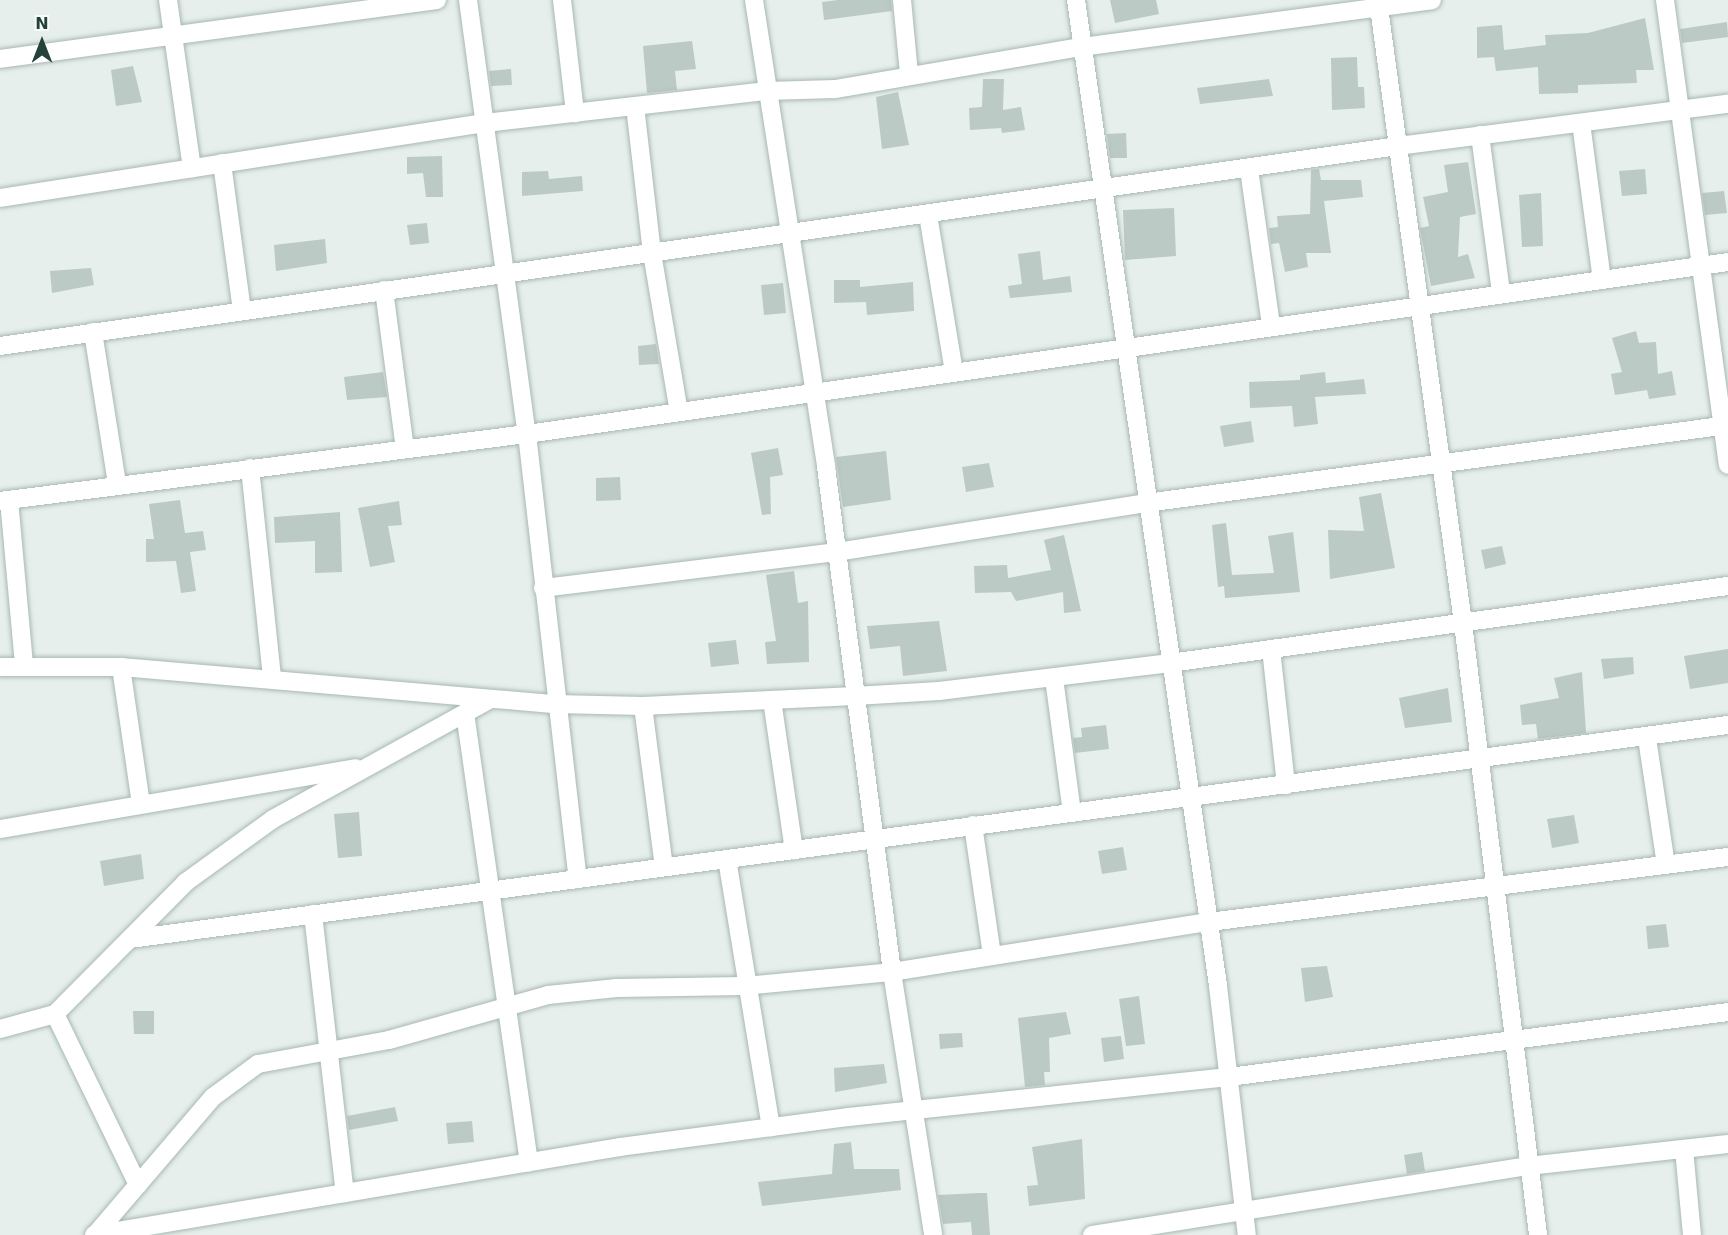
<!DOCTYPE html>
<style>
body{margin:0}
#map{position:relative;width:1728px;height:1235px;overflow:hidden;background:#e6efeb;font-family:"DejaVu Sans",sans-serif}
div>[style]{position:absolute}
.building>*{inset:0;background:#bbcac4}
.roads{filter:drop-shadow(0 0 2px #a8b8b2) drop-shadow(0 0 2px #a8b8b2)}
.street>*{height:18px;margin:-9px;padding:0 9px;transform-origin:9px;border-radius:9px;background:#fff}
span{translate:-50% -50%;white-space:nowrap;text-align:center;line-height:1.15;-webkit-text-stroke:4.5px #f7fbf9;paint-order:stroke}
.north{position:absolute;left:12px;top:12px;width:60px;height:60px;-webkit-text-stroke:4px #f7fbf9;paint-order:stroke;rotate:0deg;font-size:16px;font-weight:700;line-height:24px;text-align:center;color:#24423a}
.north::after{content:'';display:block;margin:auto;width:21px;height:27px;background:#24423a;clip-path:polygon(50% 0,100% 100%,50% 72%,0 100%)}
</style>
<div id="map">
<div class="building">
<i style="clip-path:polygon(838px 0,891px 0,892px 11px,824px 20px,822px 2px)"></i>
<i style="clip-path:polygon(1110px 0,1156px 0,1159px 14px,1115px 23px)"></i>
<i style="clip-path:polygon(1645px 18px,1654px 70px,1636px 70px,1637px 83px,1578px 85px,1578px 93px,1539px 94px,1538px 67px,1496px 71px,1494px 57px,1477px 58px,1477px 27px,1502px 25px,1504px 50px,1546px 45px,1545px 35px,1588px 33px)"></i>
<i style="clip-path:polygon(1727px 22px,1728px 37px,1682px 43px,1680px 29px)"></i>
<i style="clip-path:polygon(692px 41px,696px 69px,675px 71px,677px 90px,647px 93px,643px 46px)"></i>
<i style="clip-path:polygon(1357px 57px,1358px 87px,1364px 87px,1365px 108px,1332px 110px,1331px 58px)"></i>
<i style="clip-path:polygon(133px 66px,142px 102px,116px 106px,111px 70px)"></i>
<i style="clip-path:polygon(511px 69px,512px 85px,491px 86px,489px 71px)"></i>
<i style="clip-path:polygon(983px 79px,1004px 79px,1003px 110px,1021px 107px,1025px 130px,1002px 133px,1001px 128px,970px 130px,969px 108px,982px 107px)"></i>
<i style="clip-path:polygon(1269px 79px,1273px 96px,1200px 104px,1197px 88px)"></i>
<i style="clip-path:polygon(898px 92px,909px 145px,882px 149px,876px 97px)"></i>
<i style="clip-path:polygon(1126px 133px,1127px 158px,1110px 158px,1107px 134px)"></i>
<i style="clip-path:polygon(442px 156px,443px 197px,426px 197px,423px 173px,407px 174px,407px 157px)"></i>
<i style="clip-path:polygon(1468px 162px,1476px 214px,1460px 217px,1458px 257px,1468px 254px,1475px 278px,1431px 286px,1420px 228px,1429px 226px,1423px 197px,1448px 192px,1444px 165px)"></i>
<i style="clip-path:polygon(1319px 169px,1321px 180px,1361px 180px,1363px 197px,1324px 201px,1331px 253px,1306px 253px,1308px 267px,1285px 272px,1279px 243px,1271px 244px,1269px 228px,1278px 227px,1277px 216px,1310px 214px,1311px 170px)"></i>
<i style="clip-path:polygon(1645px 169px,1647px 194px,1622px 196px,1619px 171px)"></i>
<i style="clip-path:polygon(548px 171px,549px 179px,582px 176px,583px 191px,522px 196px,522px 172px)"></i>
<i style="clip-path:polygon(1724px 191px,1727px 213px,1705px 215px,1702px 193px)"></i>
<i style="clip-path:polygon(1541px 193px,1543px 246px,1522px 247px,1519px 195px)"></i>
<i style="clip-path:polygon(1174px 208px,1176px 256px,1125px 260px,1123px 210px)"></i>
<i style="clip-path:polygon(427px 223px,429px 243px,410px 245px,407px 225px)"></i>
<i style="clip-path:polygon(325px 239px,327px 263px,276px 271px,274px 245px)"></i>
<i style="clip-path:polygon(1040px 251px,1043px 280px,1070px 276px,1072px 292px,1010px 298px,1008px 286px,1022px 284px,1018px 254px)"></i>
<i style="clip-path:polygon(91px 268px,94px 285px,52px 293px,50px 271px)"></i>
<i style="clip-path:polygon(834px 280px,860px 280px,860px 287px,913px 282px,914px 311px,867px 315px,866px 302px,834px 303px)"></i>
<i style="clip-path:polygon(783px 283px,786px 313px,764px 315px,761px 285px)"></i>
<i style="clip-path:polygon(1636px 331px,1639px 343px,1656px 342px,1658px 374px,1672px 371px,1676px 395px,1649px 399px,1647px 390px,1615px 395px,1611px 374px,1622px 372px,1612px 338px)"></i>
<i style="clip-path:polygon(656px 344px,659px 364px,639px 365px,638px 346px)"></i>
<i style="clip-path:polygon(383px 372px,387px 397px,347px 400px,344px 377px)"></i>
<i style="clip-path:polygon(1325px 372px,1326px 383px,1364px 379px,1366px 394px,1315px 397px,1318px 424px,1294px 427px,1292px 406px,1250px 408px,1249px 382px,1300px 380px,1300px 375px)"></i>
<i style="clip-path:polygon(1251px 421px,1254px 442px,1224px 447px,1220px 426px)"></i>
<i style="clip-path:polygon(778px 448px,783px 475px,770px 477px,771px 514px,762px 515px,751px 453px)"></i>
<i style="clip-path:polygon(886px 451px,891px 500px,843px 507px,836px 457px)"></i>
<i style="clip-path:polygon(989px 463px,994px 487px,966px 492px,962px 467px)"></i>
<i style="clip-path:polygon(620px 477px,621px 500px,596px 501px,596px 478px)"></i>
<i style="clip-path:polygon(1381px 493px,1395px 568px,1330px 579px,1328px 530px,1364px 531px,1359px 497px)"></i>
<i style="clip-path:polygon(180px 500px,185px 533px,203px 531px,206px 550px,190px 552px,196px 591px,181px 593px,176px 561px,146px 562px,146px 539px,154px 539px,149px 504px)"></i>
<i style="clip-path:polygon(399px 501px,402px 525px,388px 526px,395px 562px,370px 567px,358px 508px)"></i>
<i style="clip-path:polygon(340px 512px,342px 572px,315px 573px,315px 541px,275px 543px,274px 517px)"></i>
<i style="clip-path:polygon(1226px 523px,1232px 575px,1274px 573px,1268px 536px,1293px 532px,1300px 592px,1225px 598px,1224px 586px,1218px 587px,1212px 525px)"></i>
<i style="clip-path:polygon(1064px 535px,1081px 611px,1064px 613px,1063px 592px,1016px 601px,1011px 592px,975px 593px,974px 566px,1007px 565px,1008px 578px,1051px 570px,1044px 540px)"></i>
<i style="clip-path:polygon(1502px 546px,1506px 564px,1485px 569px,1481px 550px)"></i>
<i style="clip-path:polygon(794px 571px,798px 603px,808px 601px,809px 662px,767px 664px,765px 642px,776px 641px,766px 575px)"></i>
<i style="clip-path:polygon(939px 621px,947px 671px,903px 676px,900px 646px,870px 649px,867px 626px)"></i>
<i style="clip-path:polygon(736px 640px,739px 664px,711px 667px,708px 643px)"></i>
<i style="clip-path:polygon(1728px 649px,1728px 683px,1690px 689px,1684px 656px)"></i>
<i style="clip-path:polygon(1633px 657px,1634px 674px,1604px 679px,1601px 659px)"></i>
<i style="clip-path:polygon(1582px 672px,1586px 733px,1538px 739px,1536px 724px,1522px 725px,1520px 705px,1559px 698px,1554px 678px)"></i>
<i style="clip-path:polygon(1448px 688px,1452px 722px,1405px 728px,1399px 698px)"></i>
<i style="clip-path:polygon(1106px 725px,1109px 749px,1075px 753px,1073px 738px,1082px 737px,1081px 728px)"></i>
<i style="clip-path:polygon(359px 812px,362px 856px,338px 858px,334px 814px)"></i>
<i style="clip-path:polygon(1574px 815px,1579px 843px,1552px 848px,1547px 819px)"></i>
<i style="clip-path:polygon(1123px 847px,1127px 870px,1102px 874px,1098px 851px)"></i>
<i style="clip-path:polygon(141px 854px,144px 879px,104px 886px,100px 861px)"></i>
<i style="clip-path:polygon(1666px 924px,1669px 947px,1648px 949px,1646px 926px)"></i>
<i style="clip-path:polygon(1327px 966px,1333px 997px,1305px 1002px,1301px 968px)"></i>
<i style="clip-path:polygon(1139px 996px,1145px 1044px,1126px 1046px,1119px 999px)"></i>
<i style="clip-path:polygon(133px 1011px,154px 1011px,154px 1034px,134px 1034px)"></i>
<i style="clip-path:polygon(1066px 1012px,1071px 1034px,1049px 1038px,1050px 1072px,1044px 1072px,1045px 1085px,1025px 1087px,1018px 1018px)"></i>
<i style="clip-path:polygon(962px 1033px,963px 1047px,940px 1049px,939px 1034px)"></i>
<i style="clip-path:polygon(1121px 1036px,1124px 1059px,1104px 1062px,1101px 1038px)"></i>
<i style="clip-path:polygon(884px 1064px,887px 1083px,835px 1092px,834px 1068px)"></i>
<i style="clip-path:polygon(395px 1107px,398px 1121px,349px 1130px,347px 1116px)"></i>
<i style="clip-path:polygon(472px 1121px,474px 1142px,448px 1144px,446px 1123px)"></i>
<i style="clip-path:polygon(1082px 1139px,1085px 1199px,1029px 1206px,1027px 1186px,1038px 1185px,1032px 1147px)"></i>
<i style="clip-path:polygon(851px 1142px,854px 1169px,899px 1169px,901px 1190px,762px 1206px,758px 1182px,832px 1174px,834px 1144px)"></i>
<i style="clip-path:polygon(1422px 1152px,1425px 1171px,1407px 1174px,1404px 1155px)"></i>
<i style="clip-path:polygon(979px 1193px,987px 1193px,990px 1235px,972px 1235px,971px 1222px,943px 1224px,938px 1195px)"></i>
</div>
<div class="roads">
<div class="street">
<i style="left:168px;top:0;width:170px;rotate:81.9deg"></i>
<i style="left:468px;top:0;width:438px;rotate:82.3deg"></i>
<i style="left:527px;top:434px;width:448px;rotate:83.5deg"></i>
<i style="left:562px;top:0;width:114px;rotate:83.4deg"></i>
<i style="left:754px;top:0;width:473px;rotate:81.2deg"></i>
<i style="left:826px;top:467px;width:509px;rotate:82.55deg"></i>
<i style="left:892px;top:972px;width:266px;rotate:81.1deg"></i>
<i style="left:902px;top:0;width:74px;rotate:84.6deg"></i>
<i style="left:1076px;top:0;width:996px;rotate:81.8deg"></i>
<i style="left:1218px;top:986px;width:251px;rotate:83.4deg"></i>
<i style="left:1378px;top:0;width:629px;rotate:82.23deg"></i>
<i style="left:1463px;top:623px;width:617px;rotate:83.01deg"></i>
<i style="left:1665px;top:0;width:469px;rotate:82.3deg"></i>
<i style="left:0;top:59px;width:441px;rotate:-7.7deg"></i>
<i style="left:635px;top:106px;width:148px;rotate:83.4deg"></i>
<i style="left:652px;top:253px;width:161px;rotate:80.4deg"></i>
<i style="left:1581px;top:123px;width:158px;rotate:82.4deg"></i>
<i style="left:1480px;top:135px;width:159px;rotate:82.4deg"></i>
<i style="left:222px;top:163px;width:148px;rotate:82.3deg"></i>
<i style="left:1249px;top:169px;width:159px;rotate:82deg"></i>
<i style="left:0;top:198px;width:491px;rotate:-8.8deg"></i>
<i style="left:485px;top:123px;width:284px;rotate:-6.5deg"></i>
<i style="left:767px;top:91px;width:68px;rotate:-1.7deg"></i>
<i style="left:835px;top:89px;width:251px;rotate:-9.7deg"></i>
<i style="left:1082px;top:47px;width:353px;rotate:-7.6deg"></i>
<i style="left:928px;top:215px;width:159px;rotate:80.6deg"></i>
<i style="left:384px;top:290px;width:160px;rotate:82.5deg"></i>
<i style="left:93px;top:332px;width:154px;rotate:81deg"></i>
<i style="left:0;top:346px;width:1412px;rotate:-8.14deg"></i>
<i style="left:1398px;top:146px;width:333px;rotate:-7.3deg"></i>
<i style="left:250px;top:468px;width:212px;rotate:84deg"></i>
<i style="left:9px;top:500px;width:167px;rotate:84.8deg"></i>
<i style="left:0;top:501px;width:531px;rotate:-7.25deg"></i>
<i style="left:527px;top:434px;width:1213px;rotate:-8.15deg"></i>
<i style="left:543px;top:588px;width:296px;rotate:-7deg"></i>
<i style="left:837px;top:552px;width:313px;rotate:-9deg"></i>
<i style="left:1146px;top:503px;width:587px;rotate:-7.63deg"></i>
<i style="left:1271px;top:649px;width:137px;rotate:83.7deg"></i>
<i style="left:0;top:667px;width:121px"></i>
<i style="left:121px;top:667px;width:436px;rotate:4.9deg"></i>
<i style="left:555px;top:704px;width:88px;rotate:1.3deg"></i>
<i style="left:643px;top:706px;width:212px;rotate:-2.7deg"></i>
<i style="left:855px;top:696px;width:84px;rotate:-3.4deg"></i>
<i style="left:939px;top:691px;width:233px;rotate:-6.9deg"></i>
<i style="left:1170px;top:663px;width:563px;rotate:-7.86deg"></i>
<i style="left:121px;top:667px;width:138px;rotate:81.7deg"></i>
<i style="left:1054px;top:678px;width:136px;rotate:82.4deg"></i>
<i style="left:772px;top:700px;width:152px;rotate:81.7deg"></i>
<i style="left:643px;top:706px;width:162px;rotate:82.6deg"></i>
<i style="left:465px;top:713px;width:454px;rotate:81.9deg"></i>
<i style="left:1647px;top:738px;width:128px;rotate:81.5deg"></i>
<i style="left:973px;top:825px;width:132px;rotate:81.7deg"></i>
<i style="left:0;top:829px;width:361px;rotate:-9.7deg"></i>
<i style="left:727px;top:859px;width:272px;rotate:80.7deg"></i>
<i style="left:313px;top:914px;width:281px;rotate:83.5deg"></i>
<i style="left:130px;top:939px;width:1612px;rotate:-7.63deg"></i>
<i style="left:55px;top:1014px;width:190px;rotate:64.1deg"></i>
<i style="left:0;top:1029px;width:57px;rotate:-15.3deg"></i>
<i style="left:55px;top:1014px;width:186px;rotate:-45.2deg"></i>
<i style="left:186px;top:882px;width:107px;rotate:-35.9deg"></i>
<i style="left:273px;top:819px;width:247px;rotate:-28.9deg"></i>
<i style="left:1684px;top:1149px;width:86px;rotate:84.7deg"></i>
<i style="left:94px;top:1235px;width:533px;rotate:-9.5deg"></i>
<i style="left:620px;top:1147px;width:230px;rotate:-7.5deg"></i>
<i style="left:848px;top:1117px;width:383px;rotate:-6deg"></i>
<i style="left:1229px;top:1077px;width:503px;rotate:-7.42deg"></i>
<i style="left:95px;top:1235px;width:182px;rotate:-49.5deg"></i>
<i style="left:213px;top:1097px;width:56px;rotate:-36.3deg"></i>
<i style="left:258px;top:1064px;width:133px;rotate:-10.4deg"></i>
<i style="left:389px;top:1040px;width:165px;rotate:-15.8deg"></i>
<i style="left:548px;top:995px;width:69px;rotate:-5.8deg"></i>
<i style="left:617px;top:988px;width:127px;rotate:-0.9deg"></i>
<i style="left:744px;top:986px;width:149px;rotate:-5.4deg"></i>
<i style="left:892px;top:972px;width:321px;rotate:-9deg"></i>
<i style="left:1209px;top:922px;width:523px;rotate:-7.14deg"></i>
<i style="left:1092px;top:1235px;width:441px;rotate:-9deg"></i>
<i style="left:1528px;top:1166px;width:201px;rotate:-6.3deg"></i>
</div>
</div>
<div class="north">N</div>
</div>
